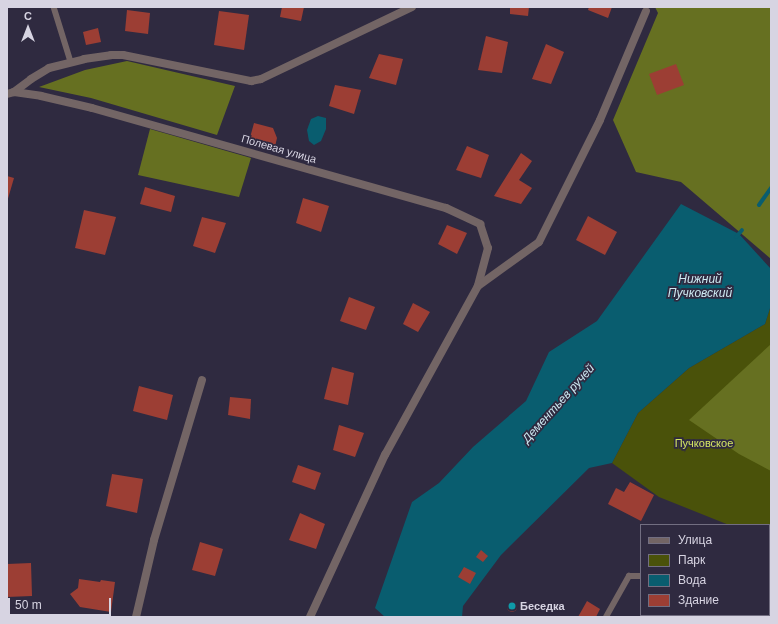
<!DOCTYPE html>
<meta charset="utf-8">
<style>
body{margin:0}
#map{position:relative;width:778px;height:624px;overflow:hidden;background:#2f2a40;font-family:Helvetica,sans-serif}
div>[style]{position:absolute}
.green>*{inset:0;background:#4a520a}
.forest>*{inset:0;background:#667021}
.water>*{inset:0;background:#095d6f}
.stream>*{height:4px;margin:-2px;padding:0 2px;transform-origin:2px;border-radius:2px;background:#095d6f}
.building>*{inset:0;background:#9c3e34}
.round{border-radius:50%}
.lane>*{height:5.5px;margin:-2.75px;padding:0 2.75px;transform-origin:2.75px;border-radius:2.75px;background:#736565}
.street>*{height:8px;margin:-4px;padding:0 4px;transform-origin:4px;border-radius:4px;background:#736565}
.dots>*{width:11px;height:11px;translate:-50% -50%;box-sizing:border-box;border:2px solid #2f2a40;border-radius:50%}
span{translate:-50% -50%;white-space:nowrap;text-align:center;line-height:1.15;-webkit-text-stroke:3.5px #2f2a40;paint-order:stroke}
.street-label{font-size:11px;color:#d7d4e2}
.park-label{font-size:11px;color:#d4e662}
.poi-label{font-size:11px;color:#d7d4e2;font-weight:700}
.left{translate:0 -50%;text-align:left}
.water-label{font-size:12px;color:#cde9f1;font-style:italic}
.frame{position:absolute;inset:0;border:8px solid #d7d4e2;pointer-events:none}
.legend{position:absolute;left:640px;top:524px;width:130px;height:92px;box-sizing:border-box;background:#2f2a40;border:1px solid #726e81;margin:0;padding:5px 7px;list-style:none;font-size:12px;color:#d7d4e2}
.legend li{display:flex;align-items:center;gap:8px;height:20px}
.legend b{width:20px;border:1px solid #726e81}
.north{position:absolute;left:8px;top:8px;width:40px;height:40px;-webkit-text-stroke:3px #2f2a40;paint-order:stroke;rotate:0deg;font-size:11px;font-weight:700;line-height:16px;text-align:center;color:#d7d4e2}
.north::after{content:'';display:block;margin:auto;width:14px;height:18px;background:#d7d4e2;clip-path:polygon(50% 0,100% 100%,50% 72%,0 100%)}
.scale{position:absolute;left:8px;top:598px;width:103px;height:18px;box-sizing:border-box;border:2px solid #d7d4e2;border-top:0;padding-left:5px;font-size:12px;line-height:14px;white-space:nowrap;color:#d7d4e2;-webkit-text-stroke:3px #2f2a40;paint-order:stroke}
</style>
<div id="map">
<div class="green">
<i style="clip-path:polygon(771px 305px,771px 536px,769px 535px,769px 525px,729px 525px,659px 497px,612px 463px,638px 413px,689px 368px,765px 324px)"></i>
</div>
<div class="forest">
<i style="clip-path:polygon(655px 7px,771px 7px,771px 259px,681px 182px,636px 172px,613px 120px,658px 13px)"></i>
<i style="clip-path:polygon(127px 61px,235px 86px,217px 135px,91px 98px,39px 87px,85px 70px)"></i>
<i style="clip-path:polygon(150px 129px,251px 158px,239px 197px,138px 175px)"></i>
<i style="clip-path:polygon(771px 344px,771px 471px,739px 454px,689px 420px)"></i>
</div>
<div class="water">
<i style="clip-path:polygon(318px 116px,326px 118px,326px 129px,321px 141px,314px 145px,309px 141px,307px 130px,311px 119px)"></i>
<i style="clip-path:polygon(681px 204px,739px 234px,771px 269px,771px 305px,765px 324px,689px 368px,638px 413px,612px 463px,589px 468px,501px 555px,463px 606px,462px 617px,385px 617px,375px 608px,412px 502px,439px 483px,473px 447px,526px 401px,549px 352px,597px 321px)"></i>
</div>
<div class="stream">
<i style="left:759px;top:205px;width:21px;rotate:-55deg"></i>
<i style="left:736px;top:237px;width:9px;rotate:-49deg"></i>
</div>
<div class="building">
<i style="clip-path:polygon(282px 7px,304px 7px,301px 21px,280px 17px)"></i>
<i style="clip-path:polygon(510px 7px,529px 7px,528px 16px,510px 14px)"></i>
<i style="clip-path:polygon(589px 7px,612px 7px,608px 18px,588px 10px)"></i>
<i style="clip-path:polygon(127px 10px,150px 13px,148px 34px,125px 31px)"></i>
<i style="clip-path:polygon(219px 11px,249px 15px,244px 50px,214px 45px)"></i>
<i style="clip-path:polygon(98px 28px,101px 42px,86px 45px,83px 32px)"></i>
<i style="clip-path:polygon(486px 36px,508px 42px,502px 73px,478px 70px)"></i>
<i style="clip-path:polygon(546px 44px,564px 52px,551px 84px,532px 79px)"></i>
<i style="clip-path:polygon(379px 54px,403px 59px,396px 85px,369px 78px)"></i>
<i style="clip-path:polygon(676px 64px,684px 85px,657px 95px,649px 74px)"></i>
<i style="clip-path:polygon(335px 85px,361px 90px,354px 114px,329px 106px)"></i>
<i style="clip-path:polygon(254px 123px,273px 128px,277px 138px,274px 151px,248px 145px)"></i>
<i style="clip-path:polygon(467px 146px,489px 155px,481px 178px,456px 170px)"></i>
<i style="clip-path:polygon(521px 153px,532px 161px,519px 180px,532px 188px,521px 204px,494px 196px)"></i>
<i style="clip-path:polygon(7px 176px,14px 178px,7px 202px)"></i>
<i style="clip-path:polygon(145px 187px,175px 196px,171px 212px,140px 204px)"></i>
<i style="clip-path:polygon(303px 198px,329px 206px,321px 232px,296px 223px)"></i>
<i style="clip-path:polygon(84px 210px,116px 217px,105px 255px,75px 248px)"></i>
<i style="clip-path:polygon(588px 216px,617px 232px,605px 255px,576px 240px)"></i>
<i style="clip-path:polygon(202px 217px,226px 223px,215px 253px,193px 246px)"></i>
<i style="clip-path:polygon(447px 225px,467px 233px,457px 254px,438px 244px)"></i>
<i style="clip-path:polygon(349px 297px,375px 307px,366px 330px,340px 321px)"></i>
<i style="clip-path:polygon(413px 303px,430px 312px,418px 332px,403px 324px)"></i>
<i style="clip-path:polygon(332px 367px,354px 373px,348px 405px,324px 399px)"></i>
<i style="clip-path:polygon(139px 386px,173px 395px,167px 420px,133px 411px)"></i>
<i style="clip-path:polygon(230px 397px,251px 399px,250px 419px,228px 415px)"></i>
<i style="clip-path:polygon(339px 425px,364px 433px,355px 457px,333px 450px)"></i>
<i style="clip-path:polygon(298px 465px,321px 473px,315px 490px,292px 482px)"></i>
<i style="clip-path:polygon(112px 474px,143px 479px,137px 513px,106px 506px)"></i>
<i style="clip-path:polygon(630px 482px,654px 495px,641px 521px,608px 504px,616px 488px,624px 492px)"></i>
<i style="clip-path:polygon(300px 513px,325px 524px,316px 549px,289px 540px)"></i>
<i style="clip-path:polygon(200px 542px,223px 549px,215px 576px,192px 570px)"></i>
<i style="clip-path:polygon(481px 550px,488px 556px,483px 562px,476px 557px)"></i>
<i style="clip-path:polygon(31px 563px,32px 596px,7px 597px,7px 564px)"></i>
<i style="clip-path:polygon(464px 567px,476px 573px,470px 584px,458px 577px)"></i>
<i style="clip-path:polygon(769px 569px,771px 569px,771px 612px,769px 612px)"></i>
<i style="clip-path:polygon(79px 579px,100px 582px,101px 580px,115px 582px,111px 612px,80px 607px,70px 594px,78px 588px)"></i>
<i style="clip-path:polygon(587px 601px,600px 609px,596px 617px,578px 617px)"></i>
<i class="round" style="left:507px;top:602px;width:10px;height:10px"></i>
</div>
<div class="lane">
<i style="left:54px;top:7px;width:58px;rotate:72.8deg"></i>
<i style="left:606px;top:617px;width:47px;rotate:-60.7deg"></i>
<i style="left:629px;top:576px;width:12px"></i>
</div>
<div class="street">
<i style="left:14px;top:92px;width:21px;rotate:-37deg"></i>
<i style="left:31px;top:79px;width:21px;rotate:-31deg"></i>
<i style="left:49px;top:68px;width:36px;rotate:-14deg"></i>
<i style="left:84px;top:59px;width:27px;rotate:-8deg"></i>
<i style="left:111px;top:55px;width:12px"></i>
<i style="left:123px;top:55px;width:131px;rotate:11.5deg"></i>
<i style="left:251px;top:81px;width:10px;rotate:-11deg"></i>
<i style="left:261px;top:79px;width:167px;rotate:-25.5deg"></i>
<i style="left:7px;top:94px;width:7px;rotate:-16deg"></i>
<i style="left:14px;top:92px;width:27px;rotate:8deg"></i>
<i style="left:41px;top:96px;width:52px;rotate:13.2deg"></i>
<i style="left:92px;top:108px;width:368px;rotate:15.8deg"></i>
<i style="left:446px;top:208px;width:38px;rotate:25deg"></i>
<i style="left:480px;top:224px;width:25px;rotate:72deg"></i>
<i style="left:488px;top:248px;width:39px;rotate:105deg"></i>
<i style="left:136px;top:617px;width:79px;rotate:-76.8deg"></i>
<i style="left:154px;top:540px;width:167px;rotate:-73.3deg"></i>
<i style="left:310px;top:617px;width:179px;rotate:-65.2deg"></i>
<i style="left:385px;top:455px;width:193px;rotate:-61.2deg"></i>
<i style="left:478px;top:286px;width:75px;rotate:-35.8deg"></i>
<i style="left:539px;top:242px;width:136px;rotate:-63.4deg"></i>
<i style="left:600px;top:120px;width:118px;rotate:-67.1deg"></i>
</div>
<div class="dots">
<i style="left:512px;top:606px;background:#0f9aa8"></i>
</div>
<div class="street-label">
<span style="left:279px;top:149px;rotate:16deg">Полевая улица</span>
</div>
<div class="park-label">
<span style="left:704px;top:443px">Пучковское</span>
</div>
<div class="poi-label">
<span class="left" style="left:520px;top:606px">Беседка</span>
</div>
<div class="water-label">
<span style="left:700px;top:287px">Нижний<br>Пучковский</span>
<span style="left:559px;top:404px;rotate:-48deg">Дементьев ручей</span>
</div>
<div class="frame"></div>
<ul class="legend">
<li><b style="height:5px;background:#736565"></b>Улица</li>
<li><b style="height:11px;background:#4a520a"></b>Парк</li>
<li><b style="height:11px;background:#095d6f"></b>Вода</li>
<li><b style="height:11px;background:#9c3e34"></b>Здание</li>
</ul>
<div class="north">С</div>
<div class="scale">50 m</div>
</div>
